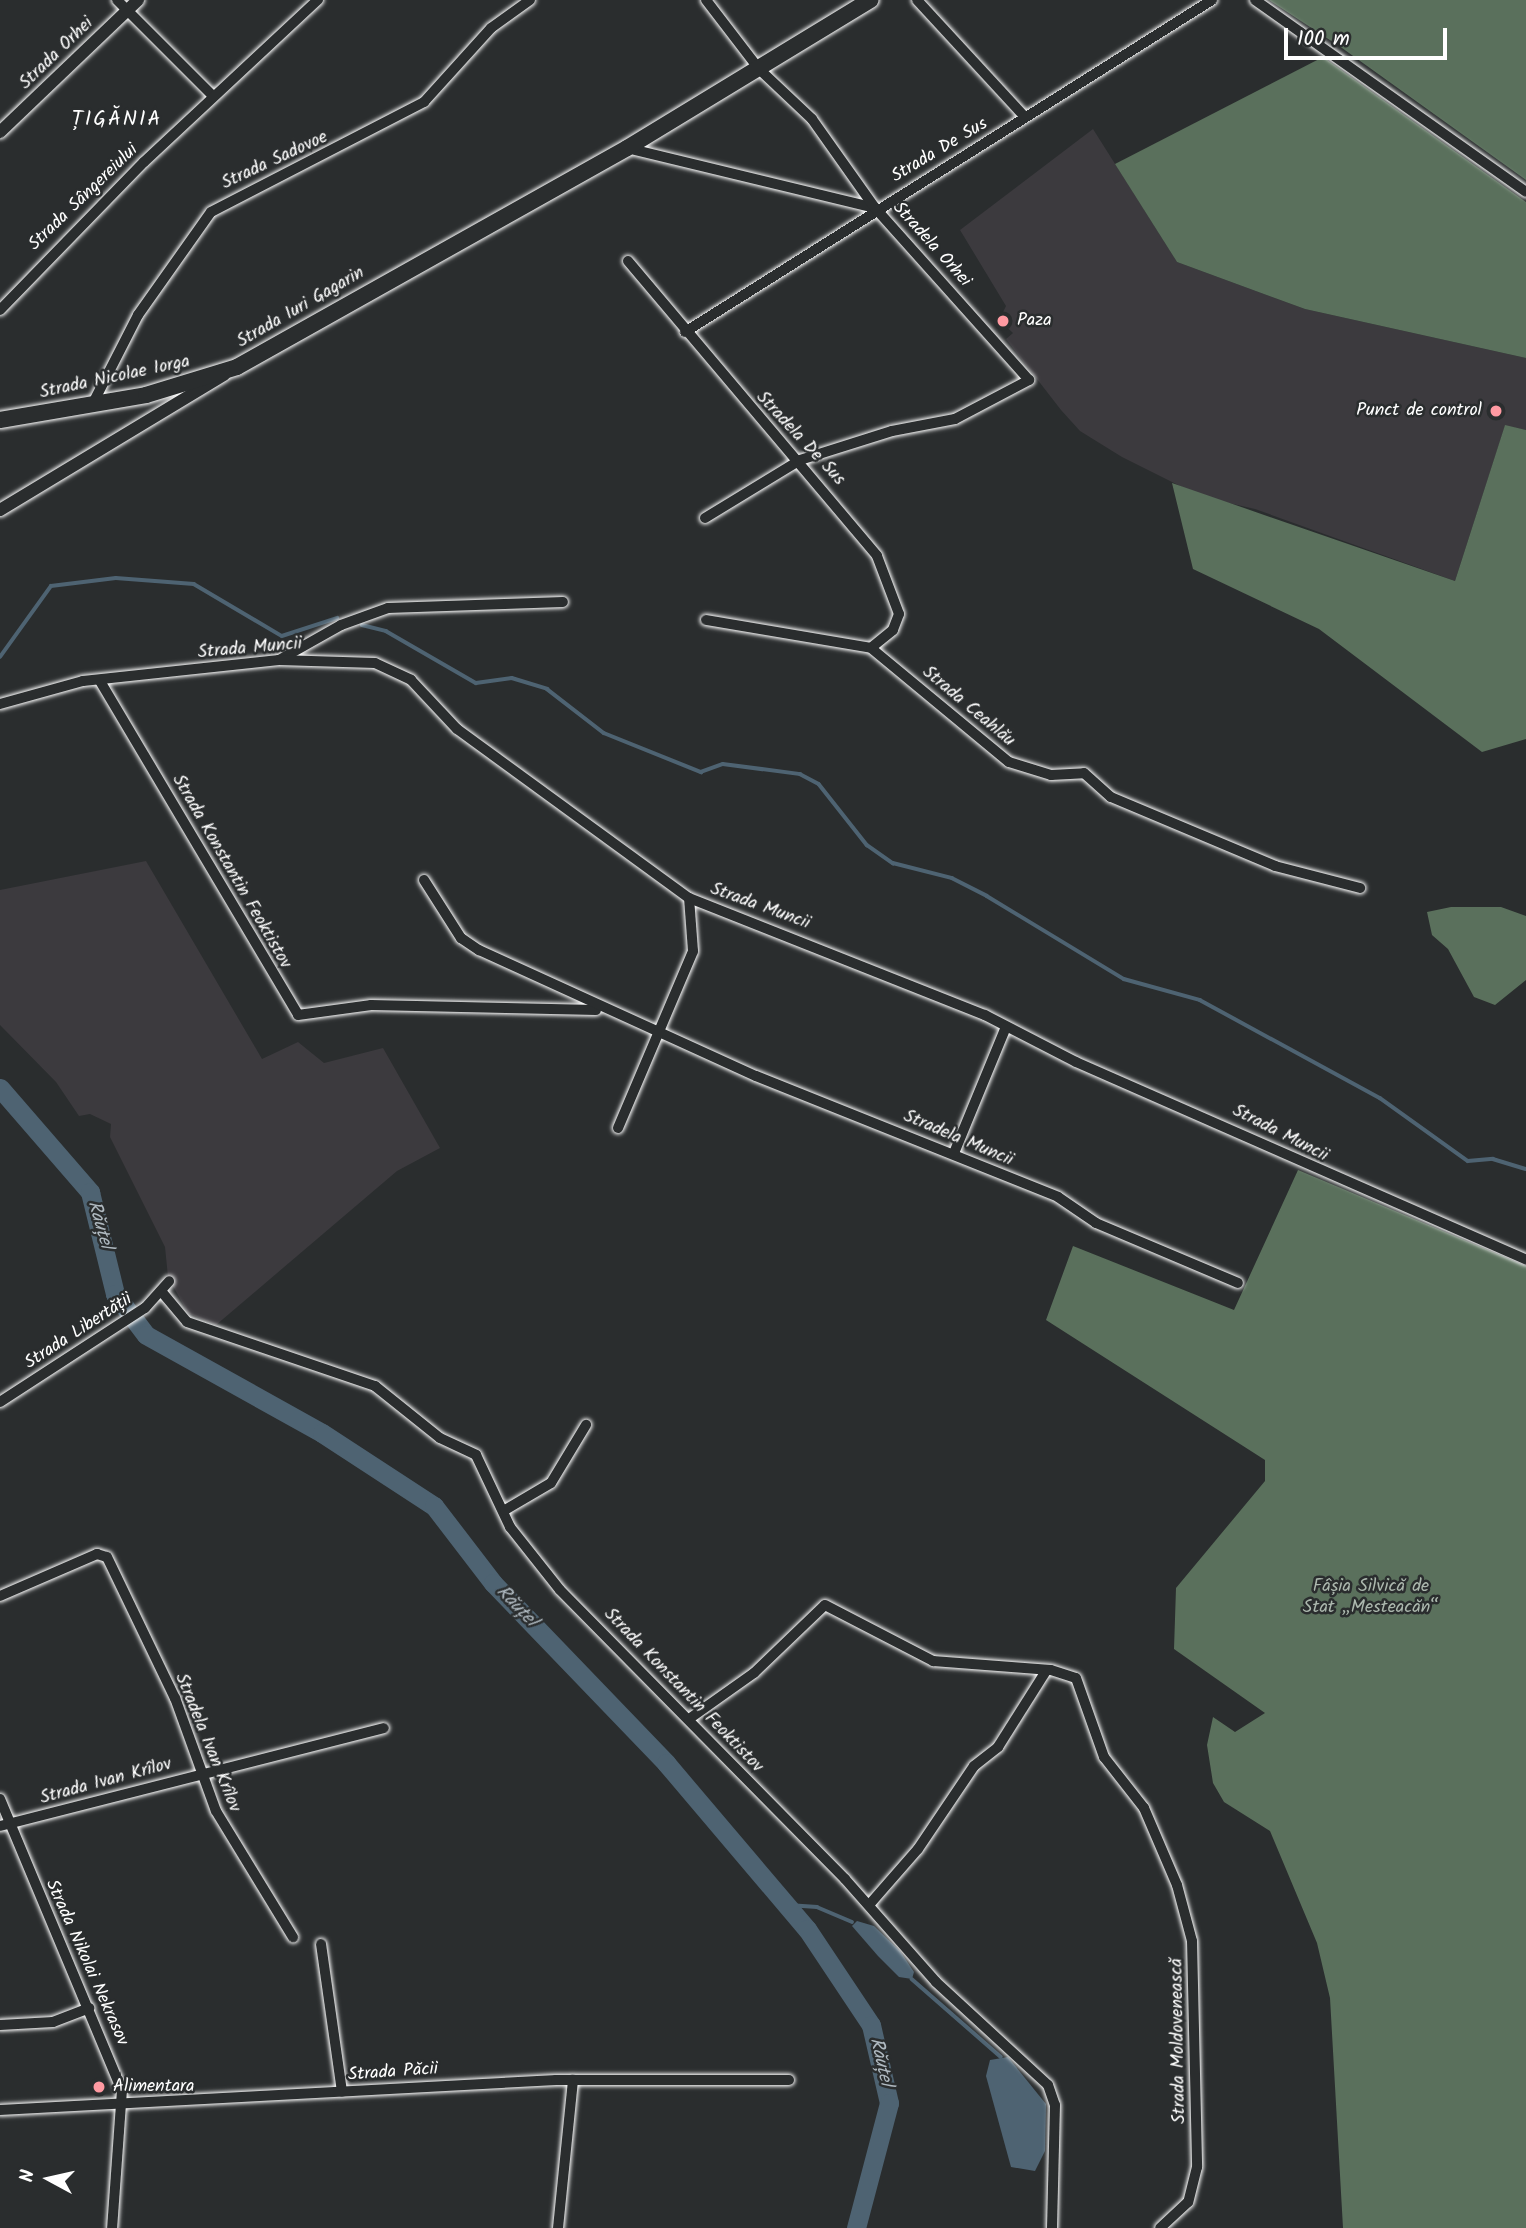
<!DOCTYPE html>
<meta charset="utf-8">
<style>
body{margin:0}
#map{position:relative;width:1526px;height:2228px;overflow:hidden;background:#2a2d2e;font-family:Kalam,sans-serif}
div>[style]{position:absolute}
.built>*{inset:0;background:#3c3a3e}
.green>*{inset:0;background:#5a705c}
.water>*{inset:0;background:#4e6372}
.stream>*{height:3.5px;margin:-1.75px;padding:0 1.75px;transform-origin:1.75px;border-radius:1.75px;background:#4e6372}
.river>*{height:19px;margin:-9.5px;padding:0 9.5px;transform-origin:9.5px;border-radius:9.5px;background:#4e6372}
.roads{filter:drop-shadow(0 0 2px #fff) drop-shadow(0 0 2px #fff)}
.minor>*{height:10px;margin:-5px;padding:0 5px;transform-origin:5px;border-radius:5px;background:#2a2d2e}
.tertiary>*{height:12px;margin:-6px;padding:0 6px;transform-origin:6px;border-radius:6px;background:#2a2d2e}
.primary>*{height:16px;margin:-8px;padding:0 8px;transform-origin:8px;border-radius:8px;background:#2a2d2e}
.dots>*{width:19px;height:19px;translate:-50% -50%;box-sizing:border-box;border:4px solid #2a2d2e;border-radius:50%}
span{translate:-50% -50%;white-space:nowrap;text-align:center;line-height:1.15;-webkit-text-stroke:5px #2a2d2e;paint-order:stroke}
.street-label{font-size:18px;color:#fff}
.poi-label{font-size:18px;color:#fff}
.left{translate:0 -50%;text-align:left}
.right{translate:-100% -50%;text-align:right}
.park-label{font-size:18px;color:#acb8ae}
.water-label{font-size:19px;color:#afb9c0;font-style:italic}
.quarter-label{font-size:21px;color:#fff;letter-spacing:2px}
.north{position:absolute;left:14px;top:2144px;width:70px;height:70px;-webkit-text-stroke:5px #2a2d2e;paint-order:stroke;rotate:278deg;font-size:19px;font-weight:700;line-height:28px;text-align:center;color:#fff}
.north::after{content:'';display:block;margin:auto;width:24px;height:32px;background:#fff;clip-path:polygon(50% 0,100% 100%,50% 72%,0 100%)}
.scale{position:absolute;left:1284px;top:28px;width:163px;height:32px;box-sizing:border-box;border:4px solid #fff;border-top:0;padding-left:9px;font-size:21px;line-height:24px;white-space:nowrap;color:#fff;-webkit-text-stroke:5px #2a2d2e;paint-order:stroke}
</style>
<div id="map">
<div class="built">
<i style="clip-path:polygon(1093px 129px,1177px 262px,1305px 309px,1526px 358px,1526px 430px,1505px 426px,1455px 581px,1255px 509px,1202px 497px,1122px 457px,1080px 431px,1061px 410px,1006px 339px,1013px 333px,999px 320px,1006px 306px,960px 230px)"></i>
<i style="clip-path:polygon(146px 861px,262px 1059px,298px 1042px,324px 1063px,383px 1048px,440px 1148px,397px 1171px,216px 1325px,188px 1313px,168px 1277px,165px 1247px,110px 1137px,111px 1124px,90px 1114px,79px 1116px,56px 1082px,0 1025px,0 890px)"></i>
</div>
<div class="green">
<i style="clip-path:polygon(1269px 0,1526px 0,1526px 180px,1342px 48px)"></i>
<i style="clip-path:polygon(1323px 57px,1526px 202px,1526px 358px,1305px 309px,1177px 262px,1115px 164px)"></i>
<i style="clip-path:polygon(1505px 425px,1526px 430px,1526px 739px,1482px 752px,1319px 629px,1193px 569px,1172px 483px,1455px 581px)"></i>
<i style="clip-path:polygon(1451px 907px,1501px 907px,1526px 916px,1526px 980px,1495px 1005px,1474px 997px,1448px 949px,1432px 935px,1427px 912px)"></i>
<i style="clip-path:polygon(1298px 1170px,1526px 1266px,1526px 2228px,1343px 2228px,1330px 1998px,1317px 1943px,1270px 1831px,1224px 1802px,1213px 1783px,1207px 1745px,1213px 1717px,1235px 1732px,1265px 1713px,1174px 1649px,1176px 1588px,1265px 1481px,1265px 1460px,1046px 1320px,1073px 1246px,1234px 1310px)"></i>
</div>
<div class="water">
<i style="clip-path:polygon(857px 1921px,874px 1926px,900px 1951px,914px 1972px,912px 1979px,899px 1977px,878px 1956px,852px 1926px)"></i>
<i style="clip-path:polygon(1008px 2057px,1046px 2104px,1045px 2151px,1035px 2171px,1011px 2167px,986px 2076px,990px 2060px)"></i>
</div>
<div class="stream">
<i style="left:362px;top:625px;width:25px;rotate:14deg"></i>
<i style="left:386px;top:631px;width:104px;rotate:30deg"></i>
<i style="left:476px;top:683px;width:36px;rotate:-8deg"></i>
<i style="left:512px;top:678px;width:37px;rotate:17deg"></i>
<i style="left:547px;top:689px;width:72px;rotate:37.7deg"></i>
<i style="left:604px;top:733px;width:105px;rotate:21.9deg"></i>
<i style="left:701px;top:772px;width:23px;rotate:-20deg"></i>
<i style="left:723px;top:764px;width:78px;rotate:7.4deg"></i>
<i style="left:800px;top:774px;width:21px;rotate:28deg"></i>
<i style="left:819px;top:784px;width:78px;rotate:51.8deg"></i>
<i style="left:867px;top:845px;width:32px;rotate:35deg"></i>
<i style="left:893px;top:863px;width:61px;rotate:14.3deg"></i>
<i style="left:952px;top:878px;width:39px;rotate:27deg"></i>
<i style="left:987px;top:896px;width:160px;rotate:31.2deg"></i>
<i style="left:1124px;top:979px;width:79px;rotate:15.4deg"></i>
<i style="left:1200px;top:1000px;width:205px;rotate:28.6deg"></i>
<i style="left:1380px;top:1098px;width:108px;rotate:35.6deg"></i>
<i style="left:1468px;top:1161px;width:25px;rotate:-5deg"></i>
<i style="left:1493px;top:1159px;width:34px;rotate:17deg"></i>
<i style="left:0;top:657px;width:87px;rotate:-54.3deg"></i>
<i style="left:51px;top:586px;width:65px;rotate:-7deg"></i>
<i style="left:116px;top:578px;width:78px;rotate:4.4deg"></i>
<i style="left:194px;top:584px;width:102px;rotate:30.6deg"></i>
<i style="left:282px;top:636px;width:58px;rotate:-18.1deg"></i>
<i style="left:788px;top:1905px;width:29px;rotate:4deg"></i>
<i style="left:817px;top:1907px;width:38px;rotate:23deg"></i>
<i style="left:912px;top:1979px;width:118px;rotate:41.2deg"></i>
</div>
<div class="river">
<i style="left:0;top:1088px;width:138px;rotate:49.1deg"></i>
<i style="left:90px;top:1192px;width:105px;rotate:76.2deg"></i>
<i style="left:115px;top:1294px;width:51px;rotate:52.9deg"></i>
<i style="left:146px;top:1335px;width:201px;rotate:29.1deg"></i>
<i style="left:322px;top:1433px;width:134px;rotate:33.1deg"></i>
<i style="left:434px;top:1506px;width:97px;rotate:52.5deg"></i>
<i style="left:493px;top:1583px;width:250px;rotate:46.1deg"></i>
<i style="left:666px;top:1763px;width:218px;rotate:49.7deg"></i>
<i style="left:807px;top:1929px;width:115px;rotate:56.3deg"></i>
<i style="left:871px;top:2025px;width:80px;rotate:77deg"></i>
<i style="left:889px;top:2103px;width:129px;rotate:104.8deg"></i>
</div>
<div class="roads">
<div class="minor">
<i style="left:117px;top:0;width:136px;rotate:45deg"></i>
<i style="left:917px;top:0;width:159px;rotate:47.3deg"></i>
<i style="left:1255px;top:0;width:332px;rotate:35.3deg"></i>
<i style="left:627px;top:148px;width:255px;rotate:13.6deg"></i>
<i style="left:628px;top:261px;width:386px;rotate:49.8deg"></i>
<i style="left:877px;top:556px;width:62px;rotate:69.2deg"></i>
<i style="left:899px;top:614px;width:17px;rotate:111deg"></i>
<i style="left:893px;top:630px;width:28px;rotate:141deg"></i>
<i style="left:0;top:310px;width:206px;rotate:-45.8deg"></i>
<i style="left:144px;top:162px;width:238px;rotate:-43deg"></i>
<i style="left:685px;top:332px;width:623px;rotate:-32.21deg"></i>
<i style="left:92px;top:405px;width:101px;rotate:-62.9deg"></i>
<i style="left:138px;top:315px;width:126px;rotate:-54.7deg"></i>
<i style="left:211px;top:212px;width:240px;rotate:-27.3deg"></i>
<i style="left:424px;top:102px;width:100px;rotate:-47.8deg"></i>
<i style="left:491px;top:28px;width:48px;rotate:-35.7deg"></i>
<i style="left:705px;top:518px;width:111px;rotate:-31.4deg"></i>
<i style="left:800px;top:460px;width:96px;rotate:-17.5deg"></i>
<i style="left:892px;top:431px;width:64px;rotate:-10.8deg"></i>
<i style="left:955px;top:419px;width:84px;rotate:-27.8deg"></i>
<i style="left:1029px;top:380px;width:231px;rotate:-131.8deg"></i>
<i style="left:875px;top:208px;width:109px;rotate:-125.3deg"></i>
<i style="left:812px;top:119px;width:73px;rotate:-136.7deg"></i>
<i style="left:759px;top:69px;width:87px;rotate:-127.5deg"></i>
<i style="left:706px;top:620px;width:167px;rotate:9.6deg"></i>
<i style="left:871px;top:648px;width:179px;rotate:39.6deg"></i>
<i style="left:1009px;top:762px;width:44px;rotate:17.2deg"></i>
<i style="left:1051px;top:775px;width:33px;rotate:-3deg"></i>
<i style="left:1084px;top:773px;width:36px;rotate:42deg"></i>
<i style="left:1111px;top:797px;width:178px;rotate:22.8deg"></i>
<i style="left:1275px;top:866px;width:88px;rotate:14.5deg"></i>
<i style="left:279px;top:660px;width:71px;rotate:-29.4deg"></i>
<i style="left:341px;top:625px;width:50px;rotate:-19.9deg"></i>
<i style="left:388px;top:608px;width:175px;rotate:-2deg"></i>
<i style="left:100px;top:681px;width:388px;rotate:59.3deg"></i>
<i style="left:298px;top:1015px;width:74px;rotate:-7.8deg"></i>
<i style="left:371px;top:1005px;width:225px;rotate:1.3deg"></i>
<i style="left:0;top:704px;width:86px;rotate:-15.5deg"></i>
<i style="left:83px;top:681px;width:197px;rotate:-6.1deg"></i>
<i style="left:279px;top:660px;width:96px;rotate:1.8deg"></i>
<i style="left:375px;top:663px;width:40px;rotate:25deg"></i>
<i style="left:411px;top:680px;width:67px;rotate:46.8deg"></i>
<i style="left:457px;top:729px;width:287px;rotate:36.1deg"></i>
<i style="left:689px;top:898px;width:318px;rotate:21.6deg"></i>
<i style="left:985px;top:1015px;width:102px;rotate:27.3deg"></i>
<i style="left:1076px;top:1062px;width:492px;rotate:23.7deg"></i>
<i style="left:424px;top:880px;width:69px;rotate:57.5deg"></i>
<i style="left:461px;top:938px;width:22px;rotate:34deg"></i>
<i style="left:479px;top:950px;width:304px;rotate:24.5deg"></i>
<i style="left:756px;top:1076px;width:325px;rotate:21.8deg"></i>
<i style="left:1058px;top:1197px;width:46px;rotate:34.4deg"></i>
<i style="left:1096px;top:1223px;width:154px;rotate:22.9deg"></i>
<i style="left:618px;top:1128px;width:192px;rotate:-67deg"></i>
<i style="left:693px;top:951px;width:53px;rotate:-94.3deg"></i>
<i style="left:954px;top:1153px;width:136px;rotate:-67.6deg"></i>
<i style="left:161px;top:1291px;width:40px;rotate:50deg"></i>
<i style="left:187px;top:1322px;width:199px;rotate:18.8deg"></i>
<i style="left:375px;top:1386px;width:83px;rotate:38.7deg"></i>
<i style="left:440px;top:1438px;width:40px;rotate:25deg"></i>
<i style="left:476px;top:1455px;width:80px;rotate:64.7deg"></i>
<i style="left:510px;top:1527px;width:80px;rotate:51.6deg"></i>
<i style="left:560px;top:1590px;width:406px;rotate:45.4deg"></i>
<i style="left:845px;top:1879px;width:137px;rotate:48.5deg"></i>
<i style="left:936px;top:1982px;width:152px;rotate:42.6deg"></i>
<i style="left:1048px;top:2085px;width:21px;rotate:71deg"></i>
<i style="left:1055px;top:2105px;width:123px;rotate:91.4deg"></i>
<i style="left:0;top:1402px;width:173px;rotate:-33deg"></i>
<i style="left:145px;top:1308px;width:36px;rotate:-48deg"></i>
<i style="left:505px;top:1510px;width:53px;rotate:-30.4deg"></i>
<i style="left:551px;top:1483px;width:68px;rotate:-58.9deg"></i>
<i style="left:0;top:1596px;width:106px;rotate:-23.4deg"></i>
<i style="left:97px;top:1554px;width:10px;rotate:17deg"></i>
<i style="left:107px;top:1557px;width:157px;rotate:64.3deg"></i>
<i style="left:175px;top:1698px;width:120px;rotate:70.1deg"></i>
<i style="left:216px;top:1811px;width:148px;rotate:58.6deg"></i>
<i style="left:689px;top:1719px;width:80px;rotate:-35.3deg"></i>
<i style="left:754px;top:1673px;width:98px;rotate:-43.8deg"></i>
<i style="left:825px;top:1605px;width:122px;rotate:27.4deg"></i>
<i style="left:933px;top:1661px;width:118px;rotate:4.4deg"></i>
<i style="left:1051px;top:1670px;width:26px;rotate:18deg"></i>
<i style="left:1076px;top:1678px;width:84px;rotate:70.5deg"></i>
<i style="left:1104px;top:1757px;width:65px;rotate:51.9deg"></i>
<i style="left:1144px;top:1808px;width:84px;rotate:66.8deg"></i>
<i style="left:1177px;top:1885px;width:58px;rotate:75deg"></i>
<i style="left:1192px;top:1941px;width:226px;rotate:88.7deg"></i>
<i style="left:1197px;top:2167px;width:36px;rotate:104deg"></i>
<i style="left:1188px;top:2202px;width:38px;rotate:137deg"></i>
<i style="left:0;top:1799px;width:316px;rotate:67.3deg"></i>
<i style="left:122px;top:2090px;width:138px;rotate:94.1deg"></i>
<i style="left:0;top:1826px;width:396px;rotate:-14.3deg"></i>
<i style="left:869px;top:1905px;width:74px;rotate:-48.8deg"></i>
<i style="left:918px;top:1849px;width:100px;rotate:-56deg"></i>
<i style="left:974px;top:1766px;width:31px;rotate:-38deg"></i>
<i style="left:998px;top:1747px;width:90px;rotate:-57.7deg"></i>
<i style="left:321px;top:1944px;width:149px;rotate:81.9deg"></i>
<i style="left:0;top:2025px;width:53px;rotate:-3.2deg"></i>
<i style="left:53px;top:2022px;width:39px;rotate:-21deg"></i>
<i style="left:0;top:2110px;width:557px;rotate:-3.09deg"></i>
<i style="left:556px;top:2080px;width:233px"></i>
<i style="left:558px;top:2228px;width:149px;rotate:-84.2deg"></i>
</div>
<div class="tertiary">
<i style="left:0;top:132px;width:191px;rotate:-43.7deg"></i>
<i style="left:0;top:510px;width:262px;rotate:-31.1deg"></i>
</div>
<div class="primary">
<i style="left:0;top:420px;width:148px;rotate:-9.7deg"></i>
<i style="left:146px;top:395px;width:95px;rotate:-17.1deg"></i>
<i style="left:237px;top:367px;width:447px;rotate:-29.3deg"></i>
<i style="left:627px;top:148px;width:285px;rotate:-31.3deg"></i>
</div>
</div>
<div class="dots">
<i style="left:1003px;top:321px;background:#ff9aa2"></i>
<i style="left:1496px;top:411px;background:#ff9aa2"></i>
<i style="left:99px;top:2087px;background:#ff9aa2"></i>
</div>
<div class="street-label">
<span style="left:57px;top:54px;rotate:-44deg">Strada Orhei</span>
<span style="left:940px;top:151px;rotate:-31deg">Strada De Sus</span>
<span style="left:275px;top:161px;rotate:-25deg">Strada Sadovoe</span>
<span style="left:84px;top:198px;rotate:-44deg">Strada Sângereiului</span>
<span style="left:931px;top:245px;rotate:48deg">Stradela Orhei</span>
<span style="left:301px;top:308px;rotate:-30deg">Strada Iuri Gagarin</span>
<span style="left:115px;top:378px;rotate:-12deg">Strada Nicolae Iorga</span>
<span style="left:800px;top:439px;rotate:47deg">Stradela De Sus</span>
<span style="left:250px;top:649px;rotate:-5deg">Strada Muncii</span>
<span style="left:968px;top:707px;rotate:40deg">Strada Ceahlău</span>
<span style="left:231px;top:872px;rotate:60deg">Strada Konstantin Feoktistov</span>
<span style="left:760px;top:907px;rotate:20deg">Strada Muncii</span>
<span style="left:1280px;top:1134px;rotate:27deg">Strada Muncii</span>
<span style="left:958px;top:1139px;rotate:23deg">Stradela Muncii</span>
<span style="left:79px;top:1332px;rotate:-33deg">Strada Libertății</span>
<span style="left:683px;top:1691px;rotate:46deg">Strada Konstantin Feoktistov</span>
<span style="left:207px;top:1743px;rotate:68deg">Stradela Ivan Krîlov</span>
<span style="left:106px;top:1782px;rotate:-15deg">Strada Ivan Krîlov</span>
<span style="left:86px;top:1963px;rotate:66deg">Strada Nikolai Nekrasov</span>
<span style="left:1179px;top:2041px;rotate:-91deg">Strada Moldovenească</span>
<span style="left:393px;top:2073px;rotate:-4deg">Strada Păcii</span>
</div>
<div class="poi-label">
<span class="left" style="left:1017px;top:321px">Paza</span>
<span class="right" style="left:1482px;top:411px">Punct de control</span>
<span class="left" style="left:113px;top:2087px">Alimentara</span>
</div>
<div class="park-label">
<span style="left:1371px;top:1598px">Fâșia Silvică de<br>Stat „Mesteacăn“</span>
</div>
<div class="water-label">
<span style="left:99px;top:1225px;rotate:74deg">Răuțel</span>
<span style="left:516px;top:1607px;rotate:46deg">Răuțel</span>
<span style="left:880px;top:2062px;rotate:77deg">Răuțel</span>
</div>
<div class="quarter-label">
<span style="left:117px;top:120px">ȚIGĂNIA</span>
</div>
<div class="north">N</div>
<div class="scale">100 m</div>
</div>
